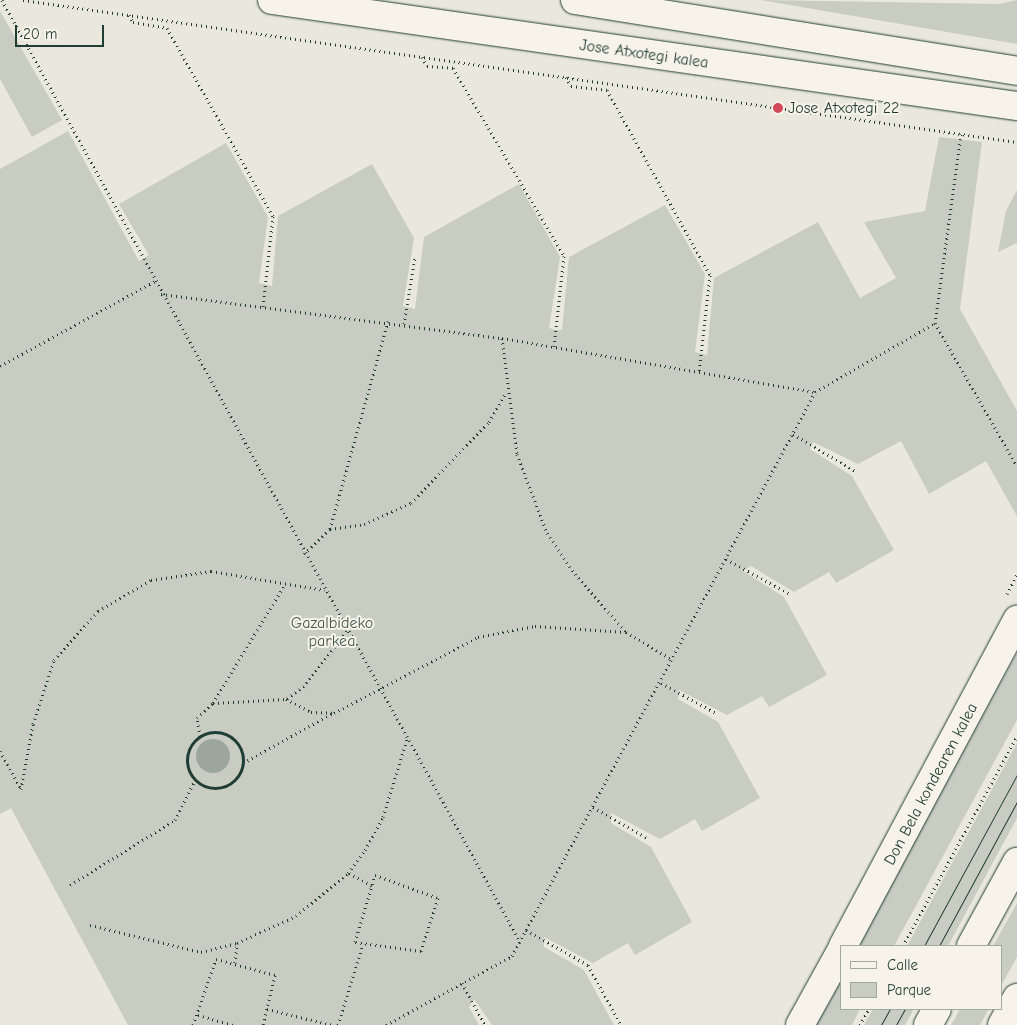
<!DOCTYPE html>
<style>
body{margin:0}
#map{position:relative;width:1017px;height:1025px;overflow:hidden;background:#eae8dd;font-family:"Comic Neue",sans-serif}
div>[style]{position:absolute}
.green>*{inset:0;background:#c8ccc1}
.water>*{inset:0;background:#9ca69c}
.round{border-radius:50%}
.path>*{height:3px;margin-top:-1.5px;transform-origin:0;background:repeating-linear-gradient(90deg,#1f3d34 0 1px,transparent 0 5px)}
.path>.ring{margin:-1.5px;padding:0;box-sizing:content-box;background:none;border:3px solid #1f3d34;border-radius:50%}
.roads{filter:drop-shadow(0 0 1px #1f3d34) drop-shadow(0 0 1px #1f3d34)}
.street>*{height:28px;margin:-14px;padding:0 14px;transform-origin:14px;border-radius:14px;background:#f7f3e8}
.secondary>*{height:28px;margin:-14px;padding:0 14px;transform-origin:14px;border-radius:14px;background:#f7f3e8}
.primary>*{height:28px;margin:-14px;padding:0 14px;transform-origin:14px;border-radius:14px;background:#f7f3e8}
.tram>*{height:1px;margin:-0.5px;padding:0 0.5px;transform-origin:0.5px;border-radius:0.5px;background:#1f3d34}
.dots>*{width:14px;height:14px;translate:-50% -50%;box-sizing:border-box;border:2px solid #f7f3e8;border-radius:50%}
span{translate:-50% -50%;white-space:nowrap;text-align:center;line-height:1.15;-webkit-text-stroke:4px #f7f3e8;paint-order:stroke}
.street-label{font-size:16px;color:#1f3d34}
.poi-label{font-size:16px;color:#1f3d34}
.left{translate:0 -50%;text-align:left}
.park-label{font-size:16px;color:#415a50}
.legend{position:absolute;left:840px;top:945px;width:162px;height:65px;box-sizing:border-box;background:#f7f3e8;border:1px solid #a1aaa0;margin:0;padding:6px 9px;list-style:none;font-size:15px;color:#1f3d34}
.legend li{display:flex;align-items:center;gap:10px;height:25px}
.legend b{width:25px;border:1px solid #a1aaa0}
.scale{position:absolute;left:15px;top:25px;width:89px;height:22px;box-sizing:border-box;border:2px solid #1f3d34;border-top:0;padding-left:6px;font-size:15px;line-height:18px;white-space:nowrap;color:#1f3d34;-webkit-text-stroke:4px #f7f3e8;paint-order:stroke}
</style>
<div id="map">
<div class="green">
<i style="clip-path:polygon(761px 0,999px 4px,1017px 0,1017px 44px)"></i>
<i style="clip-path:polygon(0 11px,62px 120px,32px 137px,0 79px)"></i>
<i style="clip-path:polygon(68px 131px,139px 261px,149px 255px,119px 204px,226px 143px,268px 217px,259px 283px,272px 286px,278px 216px,372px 164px,414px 238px,403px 306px,415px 309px,424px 237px,519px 184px,560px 257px,549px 328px,556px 330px,562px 330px,569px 257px,665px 205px,705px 274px,695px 352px,707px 355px,714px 278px,818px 222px,860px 298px,896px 278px,864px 222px,925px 211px,939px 137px,982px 142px,960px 309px,1017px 411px,1017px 516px,986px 461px,929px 494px,901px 441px,858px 464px,813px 442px,810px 449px,852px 476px,894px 550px,836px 583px,829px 572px,794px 592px,751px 566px,743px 571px,784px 597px,827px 675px,769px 707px,762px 696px,727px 715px,679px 690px,678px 699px,718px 722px,760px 798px,702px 831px,695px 819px,660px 839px,611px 813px,611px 823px,651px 847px,692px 922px,635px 955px,628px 943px,593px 963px,544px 937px,544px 947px,584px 970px,614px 1025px,492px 1025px,474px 999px,469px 1007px,479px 1025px,128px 1025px,11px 808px,0 814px,0 169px)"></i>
<i style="clip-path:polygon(1017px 190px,1017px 243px,998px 252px,1006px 211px)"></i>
<i style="clip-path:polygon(1017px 652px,1017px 720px,894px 946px,857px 946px)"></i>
<i style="clip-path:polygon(1017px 743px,1017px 818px,948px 946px,907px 946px)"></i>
<i style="clip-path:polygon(1017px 903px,1017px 957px,1001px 986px,1001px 946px,993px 946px)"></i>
<i style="clip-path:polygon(841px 977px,841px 1009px,860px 1009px,852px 1025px,815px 1025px)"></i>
<i style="clip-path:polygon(873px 1009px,914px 1009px,905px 1025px,864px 1025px)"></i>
<i style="clip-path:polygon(960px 1009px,989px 1009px,980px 1025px,951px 1025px)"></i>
</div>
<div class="water">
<i class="round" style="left:196px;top:739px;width:34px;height:34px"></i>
</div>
<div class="path">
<i style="left:2px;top:0;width:1075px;rotate:61.19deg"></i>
<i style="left:23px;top:0;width:1004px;rotate:8.13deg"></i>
<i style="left:129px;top:15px;width:8px;rotate:60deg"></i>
<i style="left:133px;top:22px;width:35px;rotate:10deg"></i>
<i style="left:167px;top:28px;width:216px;rotate:60.6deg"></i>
<i style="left:273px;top:216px;width:91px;rotate:96.3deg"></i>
<i style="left:422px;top:57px;width:10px;rotate:61deg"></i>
<i style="left:427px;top:66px;width:26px;rotate:4deg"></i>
<i style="left:453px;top:68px;width:218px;rotate:59.4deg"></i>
<i style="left:564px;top:256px;width:91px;rotate:96.3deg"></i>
<i style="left:566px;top:77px;width:10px;rotate:61deg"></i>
<i style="left:571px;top:86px;width:36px;rotate:6deg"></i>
<i style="left:607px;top:90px;width:212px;rotate:60.9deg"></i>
<i style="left:710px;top:275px;width:99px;rotate:96.4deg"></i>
<i style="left:961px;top:134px;width:191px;rotate:97.8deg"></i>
<i style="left:935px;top:323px;width:165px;rotate:60.2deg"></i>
<i style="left:161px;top:294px;width:344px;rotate:7.4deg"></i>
<i style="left:502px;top:338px;width:318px;rotate:9.8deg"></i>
<i style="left:815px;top:392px;width:138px;rotate:-29.9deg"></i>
<i style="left:404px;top:324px;width:68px;rotate:-80.7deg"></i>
<i style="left:502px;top:338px;width:117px;rotate:82.6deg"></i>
<i style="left:517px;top:454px;width:85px;rotate:69.2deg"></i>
<i style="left:547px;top:533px;width:50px;rotate:55.7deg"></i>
<i style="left:575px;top:574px;width:77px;rotate:48.7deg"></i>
<i style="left:626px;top:632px;width:55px;rotate:30.8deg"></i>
<i style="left:0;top:366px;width:177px;rotate:-28.7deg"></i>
<i style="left:793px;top:434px;width:74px;rotate:30.7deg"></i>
<i style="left:330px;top:529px;width:216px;rotate:-74.4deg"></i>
<i style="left:304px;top:554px;width:36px;rotate:-44deg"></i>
<i style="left:330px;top:529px;width:34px;rotate:-8deg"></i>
<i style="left:364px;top:524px;width:51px;rotate:-24.1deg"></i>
<i style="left:411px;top:503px;width:112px;rotate:-46.1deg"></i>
<i style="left:489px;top:422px;width:32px;rotate:-60deg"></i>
<i style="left:726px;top:559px;width:73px;rotate:28.7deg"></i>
<i style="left:1007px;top:594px;width:22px;rotate:-63deg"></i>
<i style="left:347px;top:631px;width:70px;rotate:128deg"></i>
<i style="left:304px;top:686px;width:22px;rotate:144deg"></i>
<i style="left:286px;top:699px;width:28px;rotate:27deg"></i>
<i style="left:311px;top:712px;width:23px;rotate:2deg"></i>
<i style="left:334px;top:713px;width:163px;rotate:-27.8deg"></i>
<i style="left:478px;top:637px;width:58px;rotate:-10.9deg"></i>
<i style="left:535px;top:626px;width:91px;rotate:3.8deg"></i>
<i style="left:661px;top:683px;width:63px;rotate:28.6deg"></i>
<i style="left:213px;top:703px;width:139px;rotate:-58.8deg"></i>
<i class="ring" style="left:187px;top:732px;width:53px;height:53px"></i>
<i style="left:200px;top:736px;width:18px;rotate:-99deg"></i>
<i style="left:197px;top:718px;width:22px;rotate:-43deg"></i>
<i style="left:213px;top:703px;width:73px;rotate:-3.1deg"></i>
<i style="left:0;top:751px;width:43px;rotate:61.1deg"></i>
<i style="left:243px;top:763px;width:103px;rotate:-29.1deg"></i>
<i style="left:21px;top:789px;width:66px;rotate:-79.5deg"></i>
<i style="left:33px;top:724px;width:67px;rotate:-71.8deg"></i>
<i style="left:54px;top:660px;width:66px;rotate:-48.1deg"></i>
<i style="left:98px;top:611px;width:61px;rotate:-30.3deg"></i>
<i style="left:151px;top:580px;width:61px;rotate:-8.5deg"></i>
<i style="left:211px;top:571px;width:115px;rotate:9.5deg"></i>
<i style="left:593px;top:807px;width:64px;rotate:29.7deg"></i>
<i style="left:349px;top:873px;width:26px;rotate:29deg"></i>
<i style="left:375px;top:875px;width:67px;rotate:20.1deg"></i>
<i style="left:438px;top:898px;width:56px;rotate:107.8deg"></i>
<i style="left:421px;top:951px;width:67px;rotate:-172.2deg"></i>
<i style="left:355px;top:942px;width:70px;rotate:-73.4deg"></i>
<i style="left:70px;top:885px;width:123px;rotate:-31.8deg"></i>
<i style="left:175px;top:820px;width:45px;rotate:-63.4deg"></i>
<i style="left:90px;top:925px;width:114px;rotate:13.7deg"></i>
<i style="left:201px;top:952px;width:37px;rotate:-14deg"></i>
<i style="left:237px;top:943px;width:65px;rotate:-24.6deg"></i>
<i style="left:296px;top:916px;width:67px;rotate:-39.6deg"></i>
<i style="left:348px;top:873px;width:29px;rotate:-54deg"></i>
<i style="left:365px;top:850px;width:38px;rotate:-61deg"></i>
<i style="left:383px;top:817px;width:82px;rotate:-72.9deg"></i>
<i style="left:526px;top:930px;width:71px;rotate:29.4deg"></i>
<i style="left:588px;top:965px;width:68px;rotate:61.2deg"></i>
<i style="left:903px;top:946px;width:239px;rotate:-61.5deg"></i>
<i style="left:235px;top:963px;width:20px;rotate:-84deg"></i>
<i style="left:462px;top:983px;width:48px;rotate:61.3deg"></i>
<i style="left:267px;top:1009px;width:67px;rotate:13.8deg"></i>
<i style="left:198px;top:1015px;width:37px;rotate:16deg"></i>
<i style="left:193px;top:1025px;width:70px;rotate:-70.8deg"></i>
<i style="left:216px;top:959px;width:61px;rotate:15.2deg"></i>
<i style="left:275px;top:975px;width:51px;rotate:103.5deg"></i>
<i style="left:338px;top:1025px;width:85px;rotate:-72.8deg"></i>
<i style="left:386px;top:1025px;width:144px;rotate:-28.7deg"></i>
<i style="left:512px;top:956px;width:640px;rotate:-61.75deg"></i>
<i style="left:860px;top:1025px;width:18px;rotate:-61deg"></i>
</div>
<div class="roads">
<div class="street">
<i style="left:843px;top:946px;width:370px;rotate:-61.9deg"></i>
<i style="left:800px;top:1025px;width:85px;rotate:-61deg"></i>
</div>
<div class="secondary">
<i style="left:272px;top:0;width:753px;rotate:8.1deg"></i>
<i style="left:575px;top:0;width:448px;rotate:9.1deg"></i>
</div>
<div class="primary">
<i style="left:971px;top:946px;width:96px;rotate:-61.3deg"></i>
<i style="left:928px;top:1025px;width:18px;rotate:-61deg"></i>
<i style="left:1002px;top:1025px;width:31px;rotate:-61deg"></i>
</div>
</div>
<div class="tram">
<i style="left:924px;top:946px;width:195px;rotate:-61.5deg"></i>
<i style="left:939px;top:946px;width:164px;rotate:-61.6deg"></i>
<i style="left:881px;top:1025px;width:18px;rotate:-61deg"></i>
<i style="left:896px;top:1025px;width:18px;rotate:-61deg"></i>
</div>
<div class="dots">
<i style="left:778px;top:108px;background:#d1495b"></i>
</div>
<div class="street-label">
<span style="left:644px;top:54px;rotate:8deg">Jose Atxotegi kalea</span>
<span style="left:931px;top:784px;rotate:-62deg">Don Bela kondearen kalea</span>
</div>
<div class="poi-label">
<span class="left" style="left:788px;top:108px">Jose Atxotegi 22</span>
</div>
<div class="park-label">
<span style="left:332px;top:632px">Gazalbideko<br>parkea</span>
</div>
<ul class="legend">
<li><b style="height:6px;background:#f7f3e8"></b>Calle</li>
<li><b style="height:14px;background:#c8ccc1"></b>Parque</li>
</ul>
<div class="scale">20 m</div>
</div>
